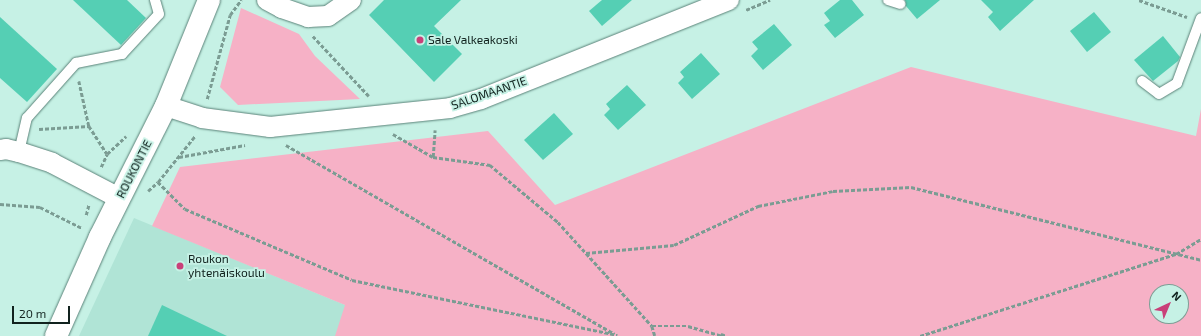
<!DOCTYPE html>
<meta charset="utf-8">
<style>
body{margin:0}
#map{position:relative;width:1201px;height:336px;overflow:hidden;background:#c6f1e5;font-family:"Exo 2",sans-serif}
div>[style]{position:absolute}
.built>*{inset:0;background:#b0e4d6}
.green>*{inset:0;background:#f6b1c6}
.building>*{inset:0;background:#55cfb4}
.path>*{height:2.5px;margin-top:-1.25px;transform-origin:0;background:repeating-linear-gradient(90deg,#7b9c93 0 4px,transparent 0 6px)}
.roads{filter:drop-shadow(0 0 1px #5a8278) drop-shadow(0 0 1px #5a8278)}
.lane>*{height:10px;margin:-5px;padding:0 5px;transform-origin:5px;border-radius:5px;background:#fff}
.street>*{height:20px;margin:-10px;padding:0 10px;transform-origin:10px;border-radius:10px;background:#fff}
.secondary>*{height:22px;margin:-11px;padding:0 11px;transform-origin:11px;border-radius:11px;background:#fff}
.dots>*{width:11px;height:11px;translate:-50% -50%;box-sizing:border-box;border:2px solid #c6f1e5;border-radius:50%}
span{translate:-50% -50%;white-space:nowrap;text-align:center;line-height:1.15;-webkit-text-stroke:3.5px #c6f1e5;paint-order:stroke}
.poi-label{font-size:12px;color:#11221e}
.left{translate:0 -50%;text-align:left}
.street-label{font-size:12px;color:#11221e}
.north{position:absolute;left:1149px;top:284px;width:40px;height:40px;box-sizing:border-box;background:#c6f1e5;border:1px solid #7e9e95;border-radius:50%;rotate:44deg;font-size:11px;font-weight:700;line-height:16px;text-align:center;color:#11221e}
.north::after{content:'';display:block;margin:auto;width:14px;height:18px;background:#c94079;clip-path:polygon(50% 0,100% 100%,50% 72%,0 100%)}
.scale{position:absolute;left:12px;top:306px;width:58px;height:18px;box-sizing:border-box;border:2px solid #11221e;border-top:0;padding-left:5px;font-size:12px;line-height:14px;white-space:nowrap;color:#11221e;-webkit-text-stroke:3px #c6f1e5;paint-order:stroke}
</style>
<div id="map">
<div class="built">
<i style="clip-path:polygon(134px 218px,345px 305px,411px 336px,79px 336px)"></i>
</div>
<div class="green">
<i style="clip-path:polygon(241px 8px,299px 34px,315px 56px,360px 99px,238px 105px,220px 87px)"></i>
<i style="clip-path:polygon(evenodd,911px 67px,1196px 136px,1201px 109px,1201px 336px,335px 336px,345px 305px,152px 226px,180px 167px,488px 131px,555px 205px,911px 67px,1157px 292px,1181px 292px,1181px 316px,1157px 316px,1157px 292px)"></i>
</div>
<div class="building">
<i style="clip-path:polygon(73px 0,127px 0,146px 18px,121px 45px)"></i>
<i style="clip-path:polygon(384px 0,461px 0,434px 26px,462px 54px,434px 82px,369px 15px)"></i>
<i style="clip-path:polygon(602px 0,632px 0,602px 26px,589px 11px)"></i>
<i style="clip-path:polygon(840px 0,852px 0,864px 15px,835px 38px,824px 25px,830px 21px,824px 13px)"></i>
<i style="clip-path:polygon(905px 0,940px 0,917px 19px,906px 6px)"></i>
<i style="clip-path:polygon(981px 0,1034px 0,1000px 31px,988px 17px,993px 12px)"></i>
<i style="clip-path:polygon(1094px 12px,1111px 32px,1087px 52px,1070px 31px)"></i>
<i style="clip-path:polygon(0 17px,57px 69px,27px 102px,0 78px)"></i>
<i style="clip-path:polygon(774px 24px,792px 45px,763px 70px,751px 56px,758px 49px,752px 42px)"></i>
<i style="clip-path:polygon(1163px 36px,1180px 57px,1178px 61px,1153px 81px,1134px 60px)"></i>
<i style="clip-path:polygon(701px 53px,720px 74px,692px 99px,678px 83px,684px 77px,680px 72px)"></i>
<i style="clip-path:polygon(627px 85px,646px 105px,618px 130px,604px 115px,610px 109px,606px 104px)"></i>
<i style="clip-path:polygon(554px 113px,573px 134px,543px 160px,524px 140px)"></i>
<i style="clip-path:polygon(162px 305px,227px 336px,148px 336px)"></i>
</div>
<div class="path">
<i style="left:1139px;top:0;width:51px;rotate:19.5deg"></i>
<i style="left:746px;top:10px;width:26px;rotate:-23deg"></i>
<i style="left:313px;top:36px;width:82px;rotate:47deg"></i>
<i style="left:79px;top:81px;width:46px;rotate:77.5deg"></i>
<i style="left:89px;top:126px;width:33px;rotate:57deg"></i>
<i style="left:207px;top:99px;width:87px;rotate:-74.7deg"></i>
<i style="left:230px;top:15px;width:19px;rotate:-54deg"></i>
<i style="left:39px;top:129px;width:50px;rotate:-3.4deg"></i>
<i style="left:393px;top:134px;width:46px;rotate:29.9deg"></i>
<i style="left:433px;top:157px;width:58px;rotate:8deg"></i>
<i style="left:490px;top:165px;width:89px;rotate:40deg"></i>
<i style="left:558px;top:222px;width:140px;rotate:47.9deg"></i>
<i style="left:652px;top:326px;width:10px;rotate:73deg"></i>
<i style="left:286px;top:145px;width:379px;rotate:29.9deg"></i>
<i style="left:179px;top:157px;width:67px;rotate:-10.3deg"></i>
<i style="left:433px;top:157px;width:27px;rotate:-86deg"></i>
<i style="left:101px;top:167px;width:14px;rotate:-65deg"></i>
<i style="left:107px;top:154px;width:26px;rotate:-43deg"></i>
<i style="left:158px;top:182px;width:38px;rotate:45deg"></i>
<i style="left:185px;top:209px;width:181px;rotate:23deg"></i>
<i style="left:352px;top:280px;width:271px;rotate:11.7deg"></i>
<i style="left:148px;top:191px;width:13px;rotate:-42deg"></i>
<i style="left:158px;top:182px;width:59px;rotate:-51.2deg"></i>
<i style="left:0;top:204px;width:40px;rotate:4.3deg"></i>
<i style="left:40px;top:207px;width:47px;rotate:26.6deg"></i>
<i style="left:86px;top:215px;width:11px;rotate:-75deg"></i>
<i style="left:586px;top:253px;width:88px;rotate:-5.2deg"></i>
<i style="left:674px;top:245px;width:93px;rotate:-24.9deg"></i>
<i style="left:758px;top:206px;width:76px;rotate:-11.3deg"></i>
<i style="left:833px;top:191px;width:78px;rotate:-2.9deg"></i>
<i style="left:911px;top:187px;width:299px;rotate:14.1deg"></i>
<i style="left:652px;top:326px;width:36px"></i>
<i style="left:688px;top:326px;width:35px;rotate:16deg"></i>
<i style="left:721px;top:334px;width:6px;rotate:18deg"></i>
<i style="left:920px;top:336px;width:269px;rotate:-17.8deg"></i>
<i style="left:1176px;top:254px;width:29px;rotate:-31deg"></i>
</div>
<div class="roads">
<div class="lane">
<i style="left:888px;top:0;width:13px;rotate:18deg"></i>
<i style="left:1142px;top:81px;width:21px;rotate:37deg"></i>
<i style="left:1159px;top:94px;width:21px;rotate:-31deg"></i>
<i style="left:1177px;top:83px;width:69px;rotate:-69.7deg"></i>
<i style="left:19px;top:152px;width:35px;rotate:-77deg"></i>
<i style="left:27px;top:118px;width:74px;rotate:-48.3deg"></i>
<i style="left:76px;top:63px;width:47px;rotate:-11.1deg"></i>
<i style="left:122px;top:54px;width:54px;rotate:-47.2deg"></i>
<i style="left:159px;top:14px;width:15px;rotate:-106deg"></i>
</div>
<div class="street">
<i style="left:267px;top:0;width:17px;rotate:28deg"></i>
<i style="left:282px;top:8px;width:28px;rotate:19deg"></i>
<i style="left:308px;top:17px;width:20px;rotate:-3deg"></i>
<i style="left:328px;top:16px;width:28px;rotate:-35deg"></i>
<i style="left:166px;top:106px;width:38px;rotate:18deg"></i>
<i style="left:202px;top:118px;width:69px;rotate:7.5deg"></i>
<i style="left:270px;top:127px;width:181px;rotate:-6deg"></i>
<i style="left:450px;top:108px;width:32px;rotate:-16deg"></i>
<i style="left:481px;top:99px;width:267px;rotate:-21.8deg"></i>
<i style="left:0;top:150px;width:6px;rotate:-9deg"></i>
<i style="left:6px;top:149px;width:13px;rotate:13deg"></i>
<i style="left:19px;top:152px;width:35px;rotate:18deg"></i>
<i style="left:52px;top:163px;width:76px;rotate:27.6deg"></i>
</div>
<div class="secondary">
<i style="left:56px;top:336px;width:108px;rotate:-66deg"></i>
<i style="left:100px;top:237px;width:147px;rotate:-63.3deg"></i>
<i style="left:166px;top:106px;width:114px;rotate:-67.9deg"></i>
</div>
</div>
<div class="dots">
<i style="left:420px;top:40px;background:#c94079"></i>
<i style="left:180px;top:266px;background:#c94079"></i>
</div>
<div class="poi-label">
<span class="left" style="left:428px;top:40px">Sale Valkeakoski</span>
<span class="left" style="left:188px;top:266px">Roukon<br>yhtenäiskoulu</span>
</div>
<div class="street-label">
<span style="left:489px;top:93px;rotate:-19deg">SALOMAANTIE</span>
<span style="left:134px;top:169px;rotate:-63deg">ROUKONTIE</span>
</div>
<div class="north">N</div>
<div class="scale">20 m</div>
</div>
